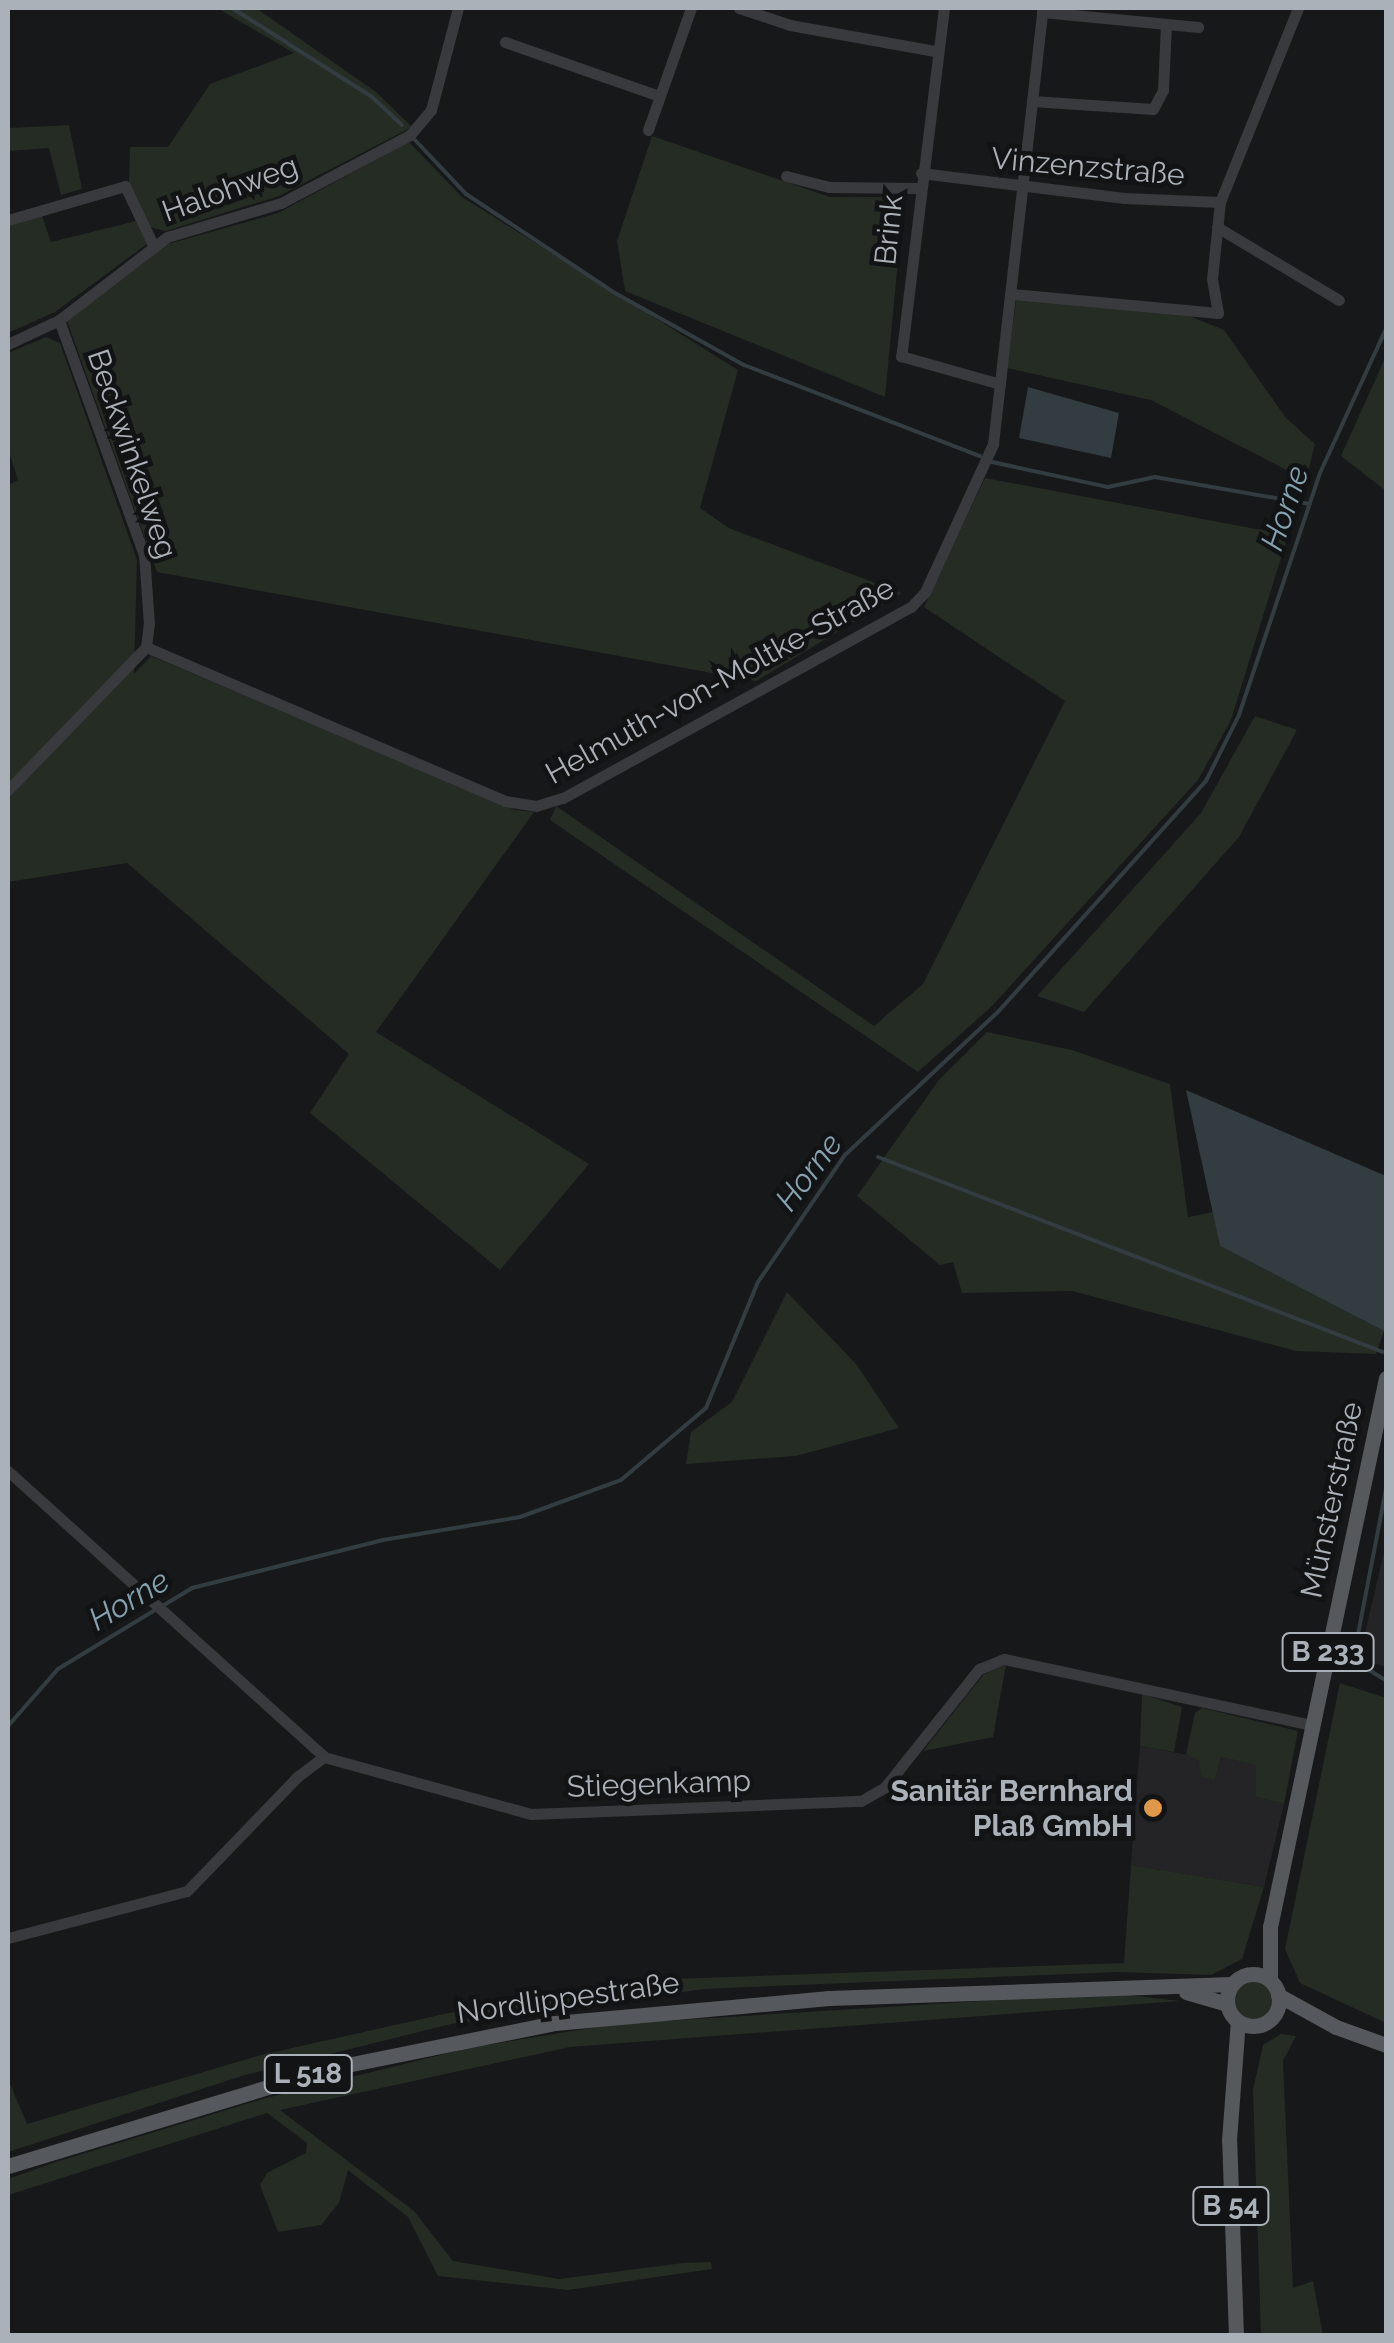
<!DOCTYPE html>
<meta charset="utf-8">
<style>
body{margin:0}
#map{position:relative;width:1394px;height:2343px;overflow:hidden;background:#171819;font-family:Raleway,sans-serif}
div>[style]{position:absolute}
.built>*{inset:0;background:#242426}
.green>*{inset:0;background:#242c24}
.round{border-radius:50%}
.water>*{inset:0;background:#323c41}
.stream>*{height:4px;margin:-2px;padding:0 2px;transform-origin:2px;border-radius:2px;background:#323c41}
.minor>*{height:11px;margin:-5.5px;padding:0 5.5px;transform-origin:5.5px;border-radius:5.5px;background:#393a3e}
.major>*{height:15px;margin:-7.5px;padding:0 7.5px;transform-origin:7.5px;border-radius:7.5px;background:#55585c}
.major>.ring{margin:-7.5px;padding:0;box-sizing:content-box;background:none;border:15px solid #55585c;border-radius:50%}
.dots>*{width:28px;height:28px;translate:-50% -50%;box-sizing:border-box;border:5px solid #121314;border-radius:50%}
span{translate:-50% -50%;white-space:nowrap;text-align:center;line-height:1.15;-webkit-text-stroke:9px #121314;paint-order:stroke}
.shield-label span{padding:2px 8px;background:#121314;border:2px solid;border-radius:8px;-webkit-text-stroke-width:0}
.shield-label{font-size:28px;color:#abb1b8;font-weight:700}
.street-label{font-size:30px;color:#abb1b8}
.poi-label{font-size:30px;color:#abb1b8;font-weight:700}
.right{translate:-100% -50%;text-align:right}
.water-label{font-size:32px;color:#86a1af;font-style:italic}
.frame{position:absolute;inset:0;border:10px solid #abb1b8;pointer-events:none}
</style>
<div id="map">
<div class="built">
<i style="clip-path:polygon(1386px 1543px,1386px 1667px,1359px 1659px)"></i>
<i style="clip-path:polygon(1140px 1746px,1194px 1756px,1215px 1780px,1221px 1757px,1257px 1765px,1256px 1797px,1284px 1804px,1264px 1887px,1131px 1865px)"></i>
</div>
<div class="green">
<i style="clip-path:polygon(217px 8px,256px 8px,376px 92px,412px 127px,279px 196px,166px 231px,150px 227px,129px 183px,130px 147px,168px 147px,210px 84px,294px 53px)"></i>
<i style="clip-path:polygon(69px 125px,82px 189px,61px 195px,49px 148px,8px 151px,8px 128px)"></i>
<i style="clip-path:polygon(652px 136px,830px 197px,904px 197px,885px 397px,625px 291px,617px 241px)"></i>
<i style="clip-path:polygon(409px 142px,462px 197px,738px 370px,700px 508px,729px 528px,902px 593px,756px 681px,157px 572px,66px 318px,168px 244px,278px 213px)"></i>
<i style="clip-path:polygon(41px 213px,51px 242px,136px 221px,147px 244px,55px 312px,8px 333px,8px 222px)"></i>
<i style="clip-path:polygon(1017px 294px,1187px 315px,1224px 330px,1286px 418px,1315px 444px,1306px 480px,1151px 400px,1007px 368px)"></i>
<i style="clip-path:polygon(46px 337px,60px 343px,137px 560px,134px 674px,151px 656px,515px 810px,534px 812px,376px 1032px,589px 1164px,500px 1270px,310px 1113px,349px 1054px,127px 863px,8px 882px,8px 485px,18px 480px,8px 449px,8px 353px)"></i>
<i style="clip-path:polygon(1386px 356px,1386px 491px,1341px 456px)"></i>
<i style="clip-path:polygon(985px 478px,1288px 535px,1231px 720px,1198px 780px,991px 1007px,918px 1072px,550px 820px,556px 806px,874px 1026px,923px 984px,1065px 701px,924px 607px)"></i>
<i style="clip-path:polygon(1255px 716px,1297px 730px,1239px 837px,1084px 1012px,1037px 996px,1201px 813px)"></i>
<i style="clip-path:polygon(987px 1032px,1072px 1050px,1170px 1084px,1188px 1217px,1213px 1212px,1220px 1246px,1384px 1331px,1376px 1354px,1296px 1351px,1072px 1291px,962px 1293px,953px 1262px,940px 1265px,857px 1196px,938px 1081px)"></i>
<i style="clip-path:polygon(787px 1292px,857px 1365px,899px 1428px,796px 1456px,686px 1464px,691px 1432px,732px 1402px)"></i>
<i style="clip-path:polygon(1006px 1665px,993px 1737px,923px 1751px,984px 1674px)"></i>
<i style="clip-path:polygon(1340px 1683px,1386px 1698px,1386px 2023px,1300px 1983px,1285px 1949px)"></i>
<i style="clip-path:polygon(1142px 1694px,1182px 1707px,1174px 1752px,1140px 1746px)"></i>
<i style="clip-path:polygon(1202px 1708px,1298px 1731px,1284px 1804px,1256px 1797px,1256px 1765px,1221px 1757px,1215px 1780px,1201px 1777px,1199px 1761px,1186px 1754px,1195px 1713px)"></i>
<i style="clip-path:polygon(1131px 1865px,1264px 1887px,1242px 1959px,1211px 1975px,1117px 1972px,704px 1989px,451px 2024px,245px 2075px,8px 2152px,8px 2079px,27px 2124px,261px 2055px,444px 2014px,643px 1980px,1124px 1963px)"></i>
<i class="round" style="left:1232px;top:1979px;width:42px;height:42px"></i>
<i style="clip-path:polygon(1111px 1993px,1180px 2001px,570px 2047px,280px 2110px,414px 2211px,453px 2261px,559px 2279px,683px 2263px,711px 2262px,712px 2269px,568px 2290px,438px 2276px,408px 2217px,348px 2170px,339px 2203px,321px 2225px,278px 2232px,260px 2185px,267px 2173px,306px 2153px,307px 2143px,267px 2113px,8px 2195px,8px 2179px,56px 2162px,266px 2098px,469px 2048px,615px 2024px)"></i>
<i style="clip-path:polygon(1281px 2034px,1296px 2036px,1283px 2061px,1293px 2288px,1313px 2281px,1323px 2335px,1261px 2335px,1253px 2090px,1263px 2045px)"></i>
</div>
<div class="water">
<i style="clip-path:polygon(1028px 387px,1119px 413px,1111px 458px,1019px 438px)"></i>
<i style="clip-path:polygon(1186px 1090px,1386px 1176px,1384px 1331px,1220px 1246px)"></i>
</div>
<div class="stream">
<i style="left:232px;top:8px;width:166px;rotate:32.4deg"></i>
<i style="left:372px;top:97px;width:41px;rotate:43deg"></i>
<i style="left:415px;top:140px;width:74px;rotate:46.6deg"></i>
<i style="left:466px;top:194px;width:179px;rotate:33.6deg"></i>
<i style="left:615px;top:293px;width:148px;rotate:29.2deg"></i>
<i style="left:744px;top:365px;width:253px;rotate:21.1deg"></i>
<i style="left:992px;top:462px;width:119px;rotate:12.2deg"></i>
<i style="left:1108px;top:487px;width:48px;rotate:-12deg"></i>
<i style="left:1155px;top:477px;width:157px;rotate:9.9deg"></i>
<i style="left:878px;top:1157px;width:541px;rotate:21.11deg"></i>
<i style="left:1386px;top:1489px;width:174px;rotate:100.9deg"></i>
<i style="left:1353px;top:1660px;width:39px;rotate:32deg"></i>
<i style="left:164px;top:1605px;width:33px;rotate:-31deg"></i>
<i style="left:192px;top:1588px;width:197px;rotate:-14.1deg"></i>
<i style="left:383px;top:1540px;width:139px;rotate:-9.5deg"></i>
<i style="left:520px;top:1517px;width:108px;rotate:-20.1deg"></i>
<i style="left:621px;top:1480px;width:111px;rotate:-40.3deg"></i>
<i style="left:706px;top:1408px;width:136px;rotate:-67.6deg"></i>
<i style="left:758px;top:1282px;width:154px;rotate:-55.6deg"></i>
<i style="left:845px;top:1155px;width:208px;rotate:-43.1deg"></i>
<i style="left:997px;top:1013px;width:312px;rotate:-48deg"></i>
<i style="left:1206px;top:781px;width:74px;rotate:-63.4deg"></i>
<i style="left:1239px;top:715px;width:255px;rotate:-71.5deg"></i>
<i style="left:1320px;top:473px;width:158px;rotate:-65.4deg"></i>
<i style="left:8px;top:1726px;width:76px;rotate:-48.7deg"></i>
<i style="left:58px;top:1669px;width:114px;rotate:-31.3deg"></i>
</div>
<div class="minor">
<i style="left:739px;top:8px;width:54px;rotate:18.4deg"></i>
<i style="left:790px;top:25px;width:147px;rotate:10.2deg"></i>
<i style="left:944px;top:8px;width:351px;rotate:97deg"></i>
<i style="left:901px;top:356px;width:103px;rotate:15.8deg"></i>
<i style="left:1042px;top:12px;width:157px;rotate:5.5deg"></i>
<i style="left:505px;top:42px;width:163px;rotate:19.3deg"></i>
<i style="left:1032px;top:101px;width:121px;rotate:3.8deg"></i>
<i style="left:1153px;top:109px;width:21px;rotate:-62deg"></i>
<i style="left:1163px;top:90px;width:65px;rotate:-87.4deg"></i>
<i style="left:648px;top:130px;width:129px;rotate:-70.6deg"></i>
<i style="left:921px;top:173px;width:205px;rotate:7deg"></i>
<i style="left:1124px;top:198px;width:96px;rotate:2.4deg"></i>
<i style="left:1220px;top:202px;width:209px;rotate:-68.1deg"></i>
<i style="left:786px;top:176px;width:44px;rotate:14.3deg"></i>
<i style="left:829px;top:187px;width:90px;rotate:0.6deg"></i>
<i style="left:8px;top:220px;width:122px;rotate:-16.2deg"></i>
<i style="left:125px;top:186px;width:65px;rotate:64.6deg"></i>
<i style="left:1217px;top:227px;width:142px;rotate:30.9deg"></i>
<i style="left:1013px;top:294px;width:206px;rotate:5.3deg"></i>
<i style="left:1218px;top:313px;width:35px;rotate:-100deg"></i>
<i style="left:1212px;top:279px;width:77px;rotate:-84.1deg"></i>
<i style="left:8px;top:344px;width:56px;rotate:-25.2deg"></i>
<i style="left:59px;top:320px;width:136px;rotate:-37.5deg"></i>
<i style="left:167px;top:237px;width:119px;rotate:-16.6deg"></i>
<i style="left:281px;top:203px;width:146px;rotate:-27.8deg"></i>
<i style="left:410px;top:135px;width:33px;rotate:-50deg"></i>
<i style="left:431px;top:110px;width:106px;rotate:-75.2deg"></i>
<i style="left:146px;top:647px;width:391px;rotate:23.2deg"></i>
<i style="left:505px;top:801px;width:31px;rotate:9deg"></i>
<i style="left:536px;top:806px;width:28px;rotate:-17deg"></i>
<i style="left:563px;top:798px;width:397px;rotate:-28.8deg"></i>
<i style="left:911px;top:607px;width:21px;rotate:-47deg"></i>
<i style="left:925px;top:592px;width:163px;rotate:-65.3deg"></i>
<i style="left:993px;top:444px;width:439px;rotate:-83.5deg"></i>
<i style="left:8px;top:790px;width:199px;rotate:-46deg"></i>
<i style="left:146px;top:647px;width:23px;rotate:-83deg"></i>
<i style="left:149px;top:624px;width:69px;rotate:-94.1deg"></i>
<i style="left:144px;top:555px;width:250px;rotate:-109.9deg"></i>
<i style="left:8px;top:1471px;width:426px;rotate:42.1deg"></i>
<i style="left:8px;top:1938px;width:185px;rotate:-14.7deg"></i>
<i style="left:187px;top:1891px;width:158px;rotate:-46deg"></i>
<i style="left:297px;top:1777px;width:34px;rotate:-37deg"></i>
<i style="left:324px;top:1757px;width:215px;rotate:15.4deg"></i>
<i style="left:531px;top:1814px;width:330px;rotate:-2.3deg"></i>
<i style="left:861px;top:1801px;width:28px;rotate:-30deg"></i>
<i style="left:885px;top:1787px;width:151px;rotate:-51.5deg"></i>
<i style="left:979px;top:1669px;width:27px;rotate:-22deg"></i>
<i style="left:1004px;top:1659px;width:315px;rotate:12.1deg"></i>
</div>
<div class="major">
<i class="ring" style="left:1227px;top:1974px;width:37px;height:37px"></i>
<i style="left:1270px;top:1980px;width:53px;rotate:-90deg"></i>
<i style="left:1270px;top:1927px;width:561px;rotate:-78.07deg"></i>
<i style="left:1186px;top:1992px;width:43px;rotate:16.3deg"></i>
<i style="left:1278px;top:1995px;width:66px;rotate:28.9deg"></i>
<i style="left:1336px;top:2027px;width:53px;rotate:19.8deg"></i>
<i style="left:8px;top:2166px;width:333px;rotate:-16.9deg"></i>
<i style="left:327px;top:2069px;width:233px;rotate:-11.4deg"></i>
<i style="left:555px;top:2023px;width:275px;rotate:-5.2deg"></i>
<i style="left:829px;top:1998px;width:403px;rotate:-2deg"></i>
<i style="left:1236px;top:2336px;width:196px;rotate:-92deg"></i>
<i style="left:1229px;top:2140px;width:119px;rotate:-85.7deg"></i>
</div>
<div class="dots">
<i style="left:1153px;top:1808px;background:#df9849"></i>
</div>
<div class="shield-label">
<span style="left:1328px;top:1652px">B 233</span>
<span style="left:308px;top:2074px">L 518</span>
<span style="left:1231px;top:2206px">B 54</span>
</div>
<div class="street-label">
<span style="left:1088px;top:167px;rotate:5deg">Vinzenzstraße</span>
<span style="left:230px;top:189px;rotate:-20deg">Halohweg</span>
<span style="left:889px;top:230px;rotate:-84deg">Brink</span>
<span style="left:132px;top:454px;rotate:71deg">Beckwinkelweg</span>
<span style="left:720px;top:681px;rotate:-29deg">Helmuth-von-Moltke-Straße</span>
<span style="left:1332px;top:1500px;rotate:-78deg">Münsterstraße</span>
<span style="left:659px;top:1784px;rotate:-2deg">Stiegenkamp</span>
<span style="left:568px;top:1998px;rotate:-8deg">Nordlippestraße</span>
</div>
<div class="poi-label">
<span class="right" style="left:1133px;top:1808px">Sanitär Bernhard<br>Plaß GmbH</span>
</div>
<div class="water-label">
<span style="left:1285px;top:508px;rotate:-71deg">Horne</span>
<span style="left:809px;top:1172px;rotate:-53deg">Horne</span>
<span style="left:129px;top:1600px;rotate:-31deg">Horne</span>
</div>
<div class="frame"></div>
</div>
